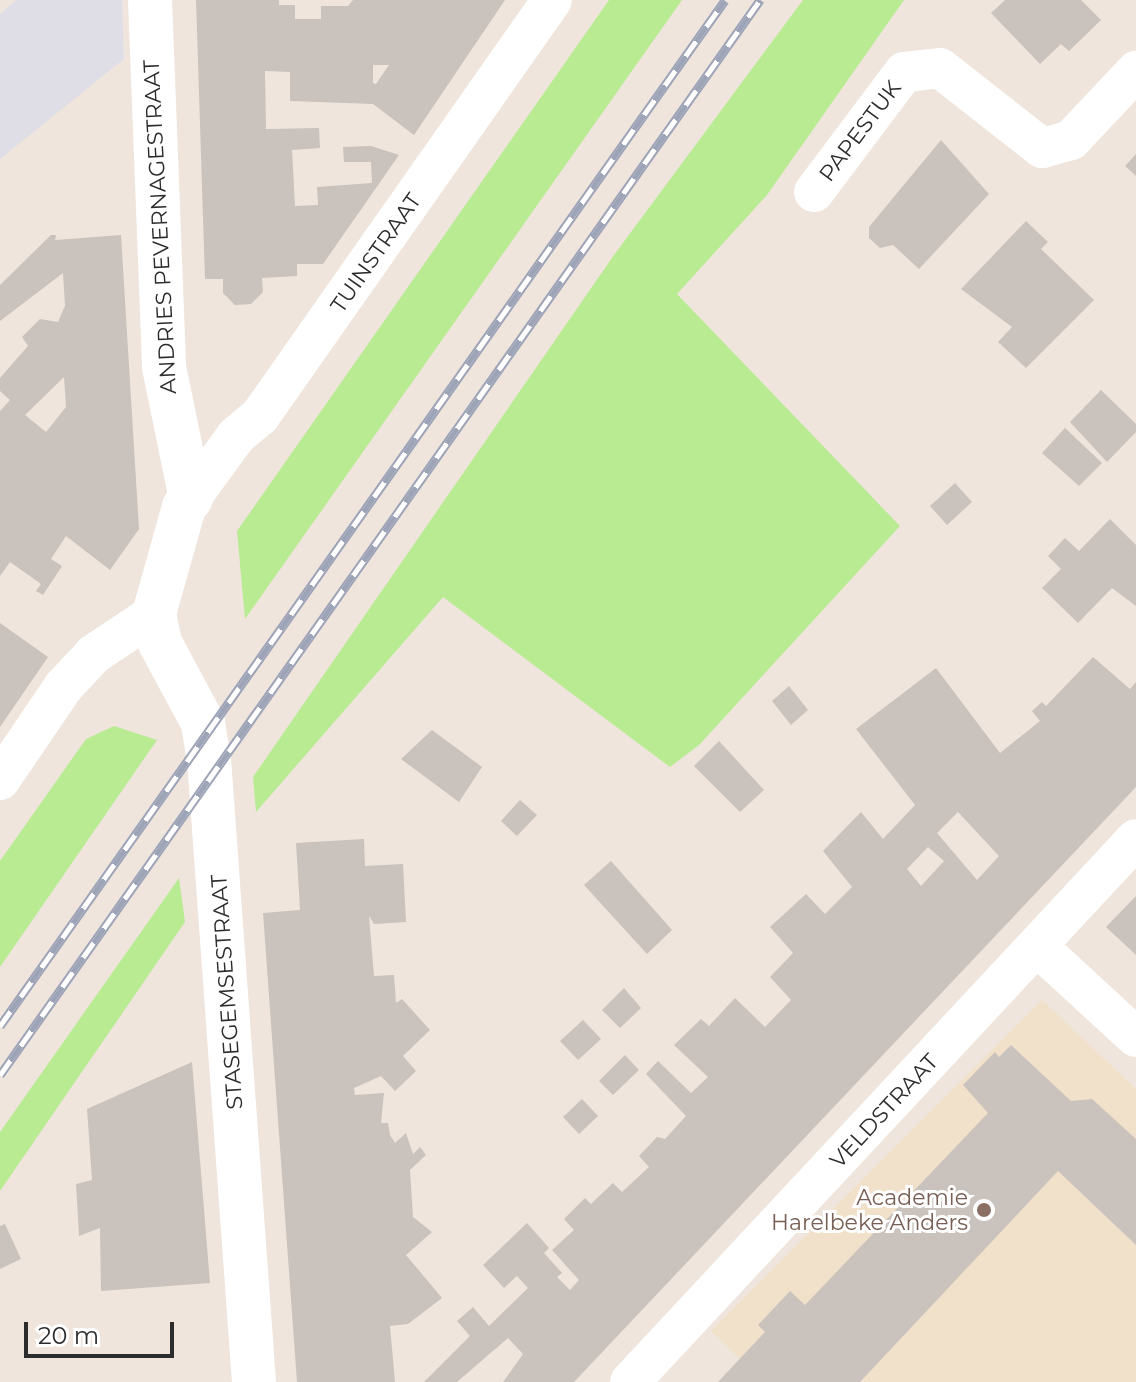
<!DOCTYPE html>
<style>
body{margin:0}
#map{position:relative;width:1136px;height:1382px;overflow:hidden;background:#efe5dc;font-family:Montserrat,sans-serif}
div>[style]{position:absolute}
.industrial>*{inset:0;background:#dfdee7}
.education>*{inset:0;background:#f2e1ca}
.green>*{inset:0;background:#b9eb93}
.building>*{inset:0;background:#cac2bc}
.street>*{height:40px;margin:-20px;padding:0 20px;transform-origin:20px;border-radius:20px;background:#fff}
.secondary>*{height:44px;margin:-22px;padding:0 22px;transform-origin:22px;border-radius:22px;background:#fff}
.rail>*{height:9px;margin-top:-4.5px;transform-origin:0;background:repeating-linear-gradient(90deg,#fff 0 18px,#9ea4b8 0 36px);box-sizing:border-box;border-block:2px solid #9ea4b8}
.dots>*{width:22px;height:22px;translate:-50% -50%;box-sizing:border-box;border:4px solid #fff;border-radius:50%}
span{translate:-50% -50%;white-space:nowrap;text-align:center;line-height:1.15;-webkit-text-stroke:6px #fff;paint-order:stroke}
.street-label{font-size:22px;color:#2c2c2c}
.education-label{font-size:22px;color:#785e54}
.right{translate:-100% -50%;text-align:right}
.scale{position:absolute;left:24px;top:1322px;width:150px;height:36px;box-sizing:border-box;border:4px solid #2c2c2c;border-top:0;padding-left:10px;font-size:24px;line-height:28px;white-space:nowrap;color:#2c2c2c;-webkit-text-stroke:6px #fff;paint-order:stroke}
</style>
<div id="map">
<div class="industrial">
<i style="clip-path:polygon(16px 0,122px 0,124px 59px,0 159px,0 14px)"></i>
</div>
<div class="education">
<i style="clip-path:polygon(1042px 1000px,1136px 1089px,1136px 1382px,764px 1382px,711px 1331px)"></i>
</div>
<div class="green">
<i style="clip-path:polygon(609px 0,682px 0,245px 619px,237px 531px)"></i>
<i style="clip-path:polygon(803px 0,904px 0,767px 195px,677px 294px,900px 526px,699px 745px,670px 767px,443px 597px,256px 812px,253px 777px,614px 255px)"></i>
<i style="clip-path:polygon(114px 726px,157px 740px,0 967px,0 861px,86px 739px)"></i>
<i style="clip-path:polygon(179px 878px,185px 922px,0 1191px,0 1132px)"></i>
</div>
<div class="building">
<i style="clip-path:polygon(evenodd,196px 0,279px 0,279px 5px,295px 5px,295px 19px,321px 19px,321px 6px,348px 6px,353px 0,505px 0,414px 135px,373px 104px,290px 101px,290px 72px,265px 71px,266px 129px,319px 128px,320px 148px,292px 150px,295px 206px,318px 205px,317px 187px,372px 183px,371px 162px,344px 162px,343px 147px,371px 146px,399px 155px,323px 264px,297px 264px,297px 276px,262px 278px,263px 292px,251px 304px,235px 305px,223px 293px,223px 279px,205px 279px,196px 0,373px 65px,389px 65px,376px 84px,373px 83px,373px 65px)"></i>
<i style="clip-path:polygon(1005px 0,1081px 0,1101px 20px,1069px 51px,1061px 44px,1040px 64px,991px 13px)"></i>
<i style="clip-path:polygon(941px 140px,989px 194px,919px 269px,893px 245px,880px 248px,869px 238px,869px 227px)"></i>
<i style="clip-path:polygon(1136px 154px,1136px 176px,1125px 166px)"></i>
<i style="clip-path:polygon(1026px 221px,1048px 242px,1041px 249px,1094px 300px,1026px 368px,998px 342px,1012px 327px,961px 289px)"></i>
<i style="clip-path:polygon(evenodd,51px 235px,56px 235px,55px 240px,121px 235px,139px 529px,110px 570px,66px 536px,51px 559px,62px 566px,43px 595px,36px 591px,41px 584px,10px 562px,0 576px,0 411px,10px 400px,0 391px,0 378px,28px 346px,22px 337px,40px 319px,58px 322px,65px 306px,63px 273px,0 321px,0 285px,51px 235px,64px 377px,66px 407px,46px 432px,25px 415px,64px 377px)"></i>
<i style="clip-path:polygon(1101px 390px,1136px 424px,1136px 432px,1107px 462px,1070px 422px)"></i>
<i style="clip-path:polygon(1065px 428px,1102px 463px,1079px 486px,1042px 453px)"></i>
<i style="clip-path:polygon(955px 483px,972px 502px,947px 525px,930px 506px)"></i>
<i style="clip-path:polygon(1110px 519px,1136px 545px,1136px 606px,1112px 588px,1078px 623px,1042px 588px,1061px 569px,1048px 556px,1065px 538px,1079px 551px)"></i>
<i style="clip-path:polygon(0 623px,48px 657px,0 727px)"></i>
<i style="clip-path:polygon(evenodd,1093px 657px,1130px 689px,1136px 682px,1136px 787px,574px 1382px,503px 1382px,523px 1354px,508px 1338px,457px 1382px,424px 1382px,470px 1336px,457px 1321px,473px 1307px,489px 1326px,528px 1288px,517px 1276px,504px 1288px,483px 1265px,527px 1223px,549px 1248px,544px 1253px,562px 1273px,557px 1277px,570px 1290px,579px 1280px,552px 1250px,574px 1230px,564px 1219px,585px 1198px,591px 1204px,613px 1183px,622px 1192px,649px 1167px,639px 1156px,657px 1137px,665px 1139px,686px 1116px,646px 1074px,658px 1061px,691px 1093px,708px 1077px,674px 1045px,701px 1019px,709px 1026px,735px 998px,765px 1027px,791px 1000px,770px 977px,793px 953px,770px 927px,806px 894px,825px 914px,852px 887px,823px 851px,861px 812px,883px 839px,915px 805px,856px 729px,936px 668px,1000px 753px,1040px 721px,1032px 711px,1042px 702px,1046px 706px,1093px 657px,958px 812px,999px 856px,977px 880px,937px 833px,958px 812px,1093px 657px,928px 847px,944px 861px,921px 886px,907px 869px,928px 847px)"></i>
<i style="clip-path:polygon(789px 686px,808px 710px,791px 725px,772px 701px)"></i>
<i style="clip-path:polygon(432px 730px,482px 767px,459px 802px,401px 759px)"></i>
<i style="clip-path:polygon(719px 741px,764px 790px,740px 812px,694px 766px)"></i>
<i style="clip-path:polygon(520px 800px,537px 815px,517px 836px,501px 821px)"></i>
<i style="clip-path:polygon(364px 839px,365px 866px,403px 864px,406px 922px,374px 924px,369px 916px,374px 976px,394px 975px,396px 1003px,402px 999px,430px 1030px,403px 1056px,416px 1071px,395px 1091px,381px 1076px,354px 1088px,355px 1095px,384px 1093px,381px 1123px,388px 1123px,390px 1135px,395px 1143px,406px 1133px,413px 1154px,420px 1147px,426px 1155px,410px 1170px,413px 1217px,432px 1232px,406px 1255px,442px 1298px,408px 1324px,390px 1326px,395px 1382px,297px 1382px,263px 913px,300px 910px,296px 843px)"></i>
<i style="clip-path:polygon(611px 861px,672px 930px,647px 954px,584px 885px)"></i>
<i style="clip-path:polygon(1136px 896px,1136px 955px,1106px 927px)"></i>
<i style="clip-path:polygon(624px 988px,641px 1008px,620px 1028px,602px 1010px)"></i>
<i style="clip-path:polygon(583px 1020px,601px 1039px,578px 1060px,560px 1041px)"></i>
<i style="clip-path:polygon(1011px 1045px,1071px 1101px,1092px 1099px,1136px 1139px,1136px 1245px,1058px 1171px,860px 1382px,718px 1382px,765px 1332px,758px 1325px,790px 1291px,805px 1305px,988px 1113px,963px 1085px,995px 1052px,999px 1057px)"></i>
<i style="clip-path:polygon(625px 1055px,639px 1070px,613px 1095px,599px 1081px)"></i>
<i style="clip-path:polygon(192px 1062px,210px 1283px,101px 1291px,100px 1228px,79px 1236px,76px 1184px,92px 1180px,87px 1109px)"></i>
<i style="clip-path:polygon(582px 1099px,598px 1116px,579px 1134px,563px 1117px)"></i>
<i style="clip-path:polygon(5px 1224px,21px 1259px,0 1269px,0 1226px)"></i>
</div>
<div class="street">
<i style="left:814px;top:192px;width:150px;rotate:-53.1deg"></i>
<i style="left:904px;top:72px;width:36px;rotate:-6deg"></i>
<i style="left:940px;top:68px;width:130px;rotate:38.1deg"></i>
<i style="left:1042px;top:148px;width:30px;rotate:-15deg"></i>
<i style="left:1071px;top:140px;width:95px;rotate:-46.7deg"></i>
<i style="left:191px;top:498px;width:77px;rotate:-54deg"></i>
<i style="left:236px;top:436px;width:31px;rotate:-40deg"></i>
<i style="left:260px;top:416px;width:508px;rotate:-54.93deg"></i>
<i style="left:0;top:780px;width:114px;rotate:-55.8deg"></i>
<i style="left:64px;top:686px;width:44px;rotate:-46.8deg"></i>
<i style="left:94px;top:654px;width:72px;rotate:-33.7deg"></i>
<i style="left:1038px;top:947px;width:133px;rotate:42.6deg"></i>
<i style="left:630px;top:1382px;width:742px;rotate:-47.02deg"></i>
</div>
<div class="secondary">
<i style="left:150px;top:0;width:367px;rotate:87.8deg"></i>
<i style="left:164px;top:367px;width:134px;rotate:78.4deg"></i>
<i style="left:191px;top:498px;width:11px;rotate:128deg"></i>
<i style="left:184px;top:507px;width:111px;rotate:105.7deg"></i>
<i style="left:154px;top:614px;width:30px;rotate:78deg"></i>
<i style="left:160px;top:643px;width:91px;rotate:61.7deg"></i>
<i style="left:203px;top:723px;width:36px;rotate:81deg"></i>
<i style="left:209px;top:759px;width:625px;rotate:85.87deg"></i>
</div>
<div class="rail">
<i style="left:0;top:1026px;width:1256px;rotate:-54.75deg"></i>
<i style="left:0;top:1075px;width:1317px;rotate:-54.74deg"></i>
</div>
<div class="dots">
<i style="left:984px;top:1210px;background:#8d6e63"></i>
</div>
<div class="street-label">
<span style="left:860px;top:131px;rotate:-53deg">PAPESTUK</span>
<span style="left:160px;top:227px;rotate:-93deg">ANDRIES PEVERNAGESTRAAT</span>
<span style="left:376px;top:253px;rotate:-55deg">TUINSTRAAT</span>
<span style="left:227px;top:992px;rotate:-94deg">STASEGEMSESTRAAT</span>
<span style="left:884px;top:1111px;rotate:-47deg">VELDSTRAAT</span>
</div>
<div class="education-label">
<span class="right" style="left:968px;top:1210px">Academie<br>Harelbeke Anders</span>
</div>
<div class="scale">20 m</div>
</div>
